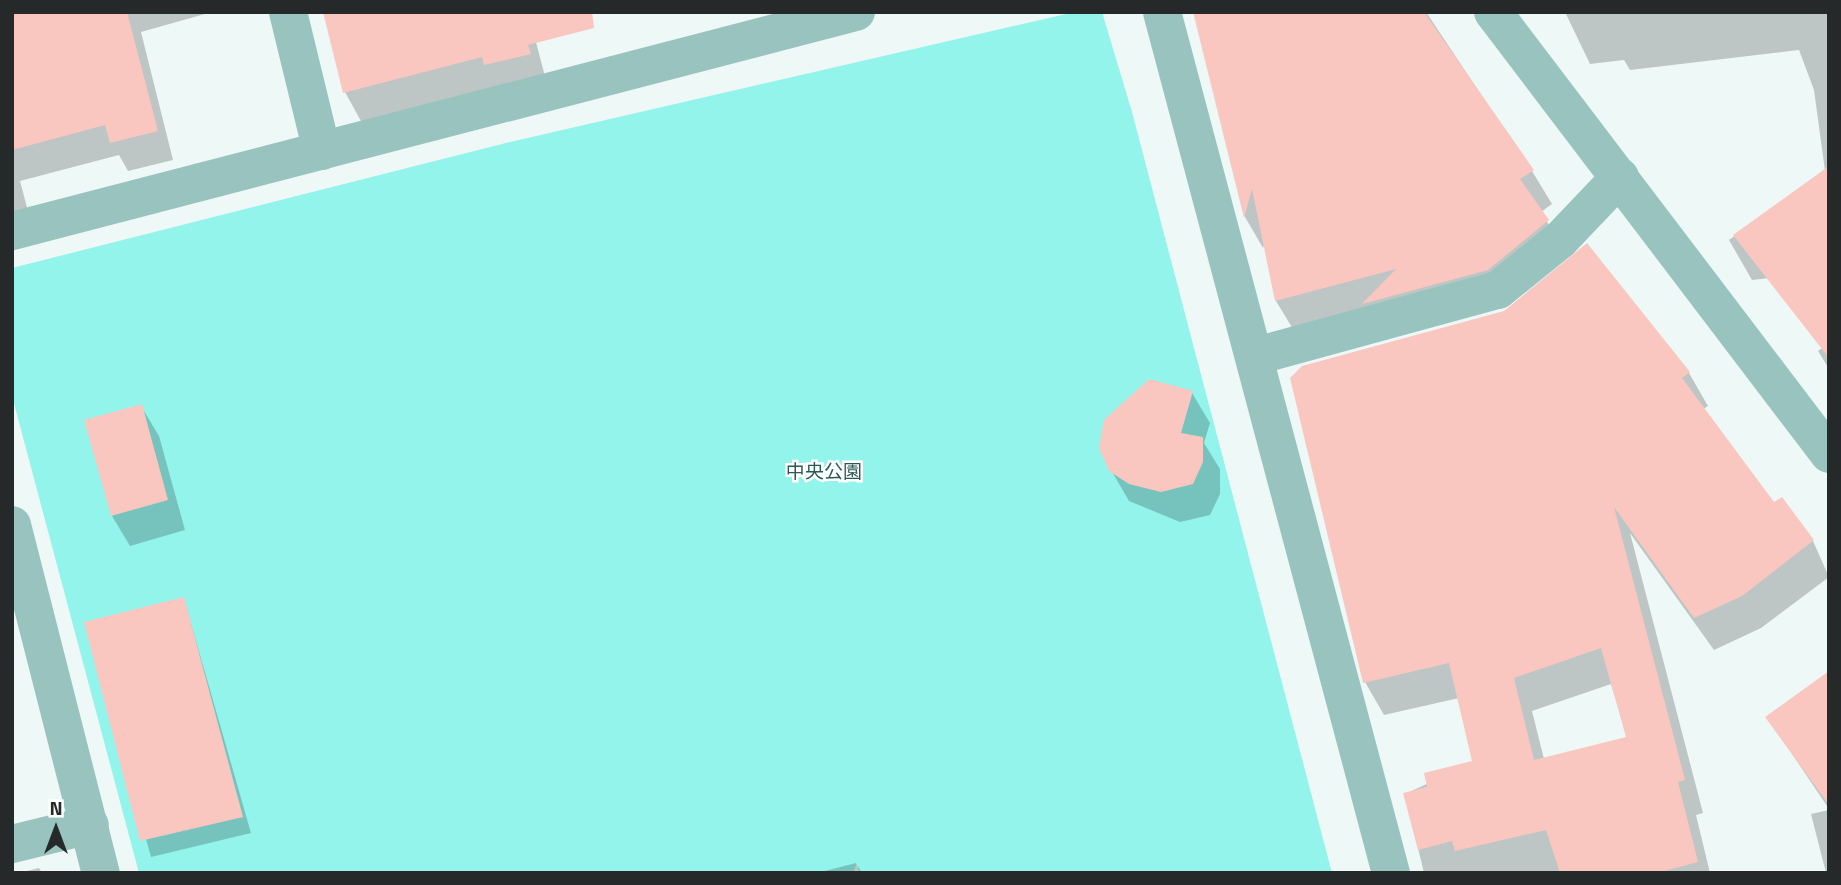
<!DOCTYPE html>
<meta charset="utf-8">
<style>
body{margin:0}
#map{position:relative;width:1841px;height:885px;overflow:hidden;background:#edf8f7;font-family:"Titillium Web","Noto Sans JP",sans-serif}
div>[style]{position:absolute}
.green>*{inset:0;background:#93f4ec}
.shadow>*{inset:0;background:#0003}
.building>*{inset:0;background:#fac7c0}
.minor>*{height:38px;margin:-19px;padding:0 19px;transform-origin:19px;border-radius:19px;background:#99c3bf}
span{translate:-50% -50%;white-space:nowrap;text-align:center;line-height:1.15;-webkit-text-stroke:5px #fff;paint-order:stroke}
.park-label{font-size:19px;color:#2b5b57}
.frame{position:absolute;inset:0;border:14px solid #252929;pointer-events:none}
.north{position:absolute;left:21px;top:794px;width:70px;height:70px;-webkit-text-stroke:5px #fff;paint-order:stroke;rotate:0deg;font-size:19px;font-weight:700;line-height:28px;text-align:center;color:#252929}
.north::after{content:'';display:block;margin:auto;width:24px;height:32px;background:#252929;clip-path:polygon(50% 0,100% 100%,50% 72%,0 100%)}
</style>
<div id="map">
<div class="green">
<i style="clip-path:polygon(1075px 12px,1102px 12px,1132px 112px,1332px 873px,859px 873px,857px 863px,853px 873px,139px 873px,12px 396px,12px 268px,506px 143px)"></i>
</div>
<div class="shadow">
<i style="clip-path:polygon(12px 12px,212px 12px,141px 32px,173px 160px,128px 171px,119px 155px,20px 181px,29px 215px,12px 220px)"></i>
<i style="clip-path:polygon(528px 12px,547px 84px,362px 123px,345px 92px)"></i>
<i style="clip-path:polygon(1194px 12px,1426px 12px,1532px 171px,1552px 204px,1541px 212px,1567px 254px,1296px 334px,1276px 301px,1265px 243px,1263px 248px,1245px 217px)"></i>
<i style="clip-path:polygon(1565px 12px,1829px 12px,1829px 271px,1752px 280px,1729px 240px,1825px 171px,1814px 90px,1799px 50px,1630px 70px,1624px 60px,1590px 64px)"></i>
<i style="clip-path:polygon(evenodd,1587px 246px,1689px 373px,1708px 406px,1703px 409px,1774px 504px,1782px 499px,1813px 541px,1829px 577px,1761px 628px,1714px 650px,1630px 533px,1703px 813px,1696px 815px,1710px 873px,1424px 873px,1405px 794px,1474px 762px,1459px 698px,1384px 715px,1365px 682px,1505px 312px,1587px 246px,1611px 684px,1628px 738px,1544px 759px,1532px 711px,1611px 684px)"></i>
<i style="clip-path:polygon(1829px 343px,1829px 369px,1818px 351px)"></i>
<i style="clip-path:polygon(1192px 393px,1210px 423px,1204px 443px,1220px 469px,1220px 494px,1210px 515px,1180px 522px,1129px 501px,1111px 470px)"></i>
<i style="clip-path:polygon(141px 406px,159px 436px,185px 530px,130px 546px,112px 516px)"></i>
<i style="clip-path:polygon(184px 599px,251px 833px,151px 857px,86px 623px)"></i>
<i style="clip-path:polygon(1829px 673px,1829px 809px,1768px 718px)"></i>
<i style="clip-path:polygon(1829px 810px,1829px 873px,1826px 873px,1811px 814px)"></i>
<i style="clip-path:polygon(856px 863px,862px 873px,817px 873px)"></i>
<i style="clip-path:polygon(39px 868px,42px 873px,19px 873px)"></i>
</div>
<div class="building">
<i style="clip-path:polygon(12px 12px,127px 12px,158px 131px,110px 143px,105px 125px,12px 150px)"></i>
<i style="clip-path:polygon(323px 12px,592px 12px,594px 28px,528px 45px,531px 54px,484px 65px,482px 57px,343px 93px)"></i>
<i style="clip-path:polygon(1193px 12px,1424px 12px,1534px 170px,1520px 179px,1549px 220px,1488px 270px,1362px 304px,1396px 269px,1275px 301px,1252px 189px,1244px 218px)"></i>
<i style="clip-path:polygon(1829px 166px,1829px 358px,1733px 235px)"></i>
<i style="clip-path:polygon(evenodd,1587px 243px,1690px 372px,1682px 378px,1774px 502px,1782px 497px,1814px 540px,1742px 596px,1694px 618px,1614px 507px,1685px 780px,1678px 782px,1698px 862px,1656px 873px,1560px 873px,1546px 830px,1455px 851px,1452px 841px,1418px 850px,1403px 793px,1427px 787px,1424px 773px,1472px 761px,1449px 663px,1363px 683px,1290px 378px,1302px 366px,1504px 311px,1587px 243px,1601px 648px,1626px 737px,1534px 760px,1514px 678px,1601px 648px)"></i>
<i style="clip-path:polygon(1149px 379px,1193px 391px,1181px 433px,1203px 437px,1203px 462px,1193px 484px,1161px 492px,1129px 484px,1109px 471px,1099px 448px,1104px 420px)"></i>
<i style="clip-path:polygon(142px 404px,168px 500px,111px 516px,84px 420px)"></i>
<i style="clip-path:polygon(184px 597px,243px 817px,140px 841px,84px 622px)"></i>
<i style="clip-path:polygon(1829px 671px,1829px 805px,1765px 717px)"></i>
</div>
<div class="minor">
<i style="left:288px;top:12px;width:143px;rotate:76.3deg"></i>
<i style="left:1162px;top:12px;width:891px;rotate:75.11deg"></i>
<i style="left:1493px;top:12px;width:555px;rotate:52.76deg"></i>
<i style="left:12px;top:231px;width:872px;rotate:-14.55deg"></i>
<i style="left:1256px;top:356px;width:251px;rotate:-15.3deg"></i>
<i style="left:1498px;top:290px;width:80px;rotate:-38.9deg"></i>
<i style="left:1560px;top:240px;width:87px;rotate:-46.4deg"></i>
<i style="left:12px;top:525px;width:359px;rotate:75.7deg"></i>
<i style="left:12px;top:844px;width:80px;rotate:-13.7deg"></i>
</div>
<div class="park-label">
<span style="left:824px;top:471px">中央公園</span>
</div>
<div class="frame"></div>
<div class="north">N</div>
</div>
